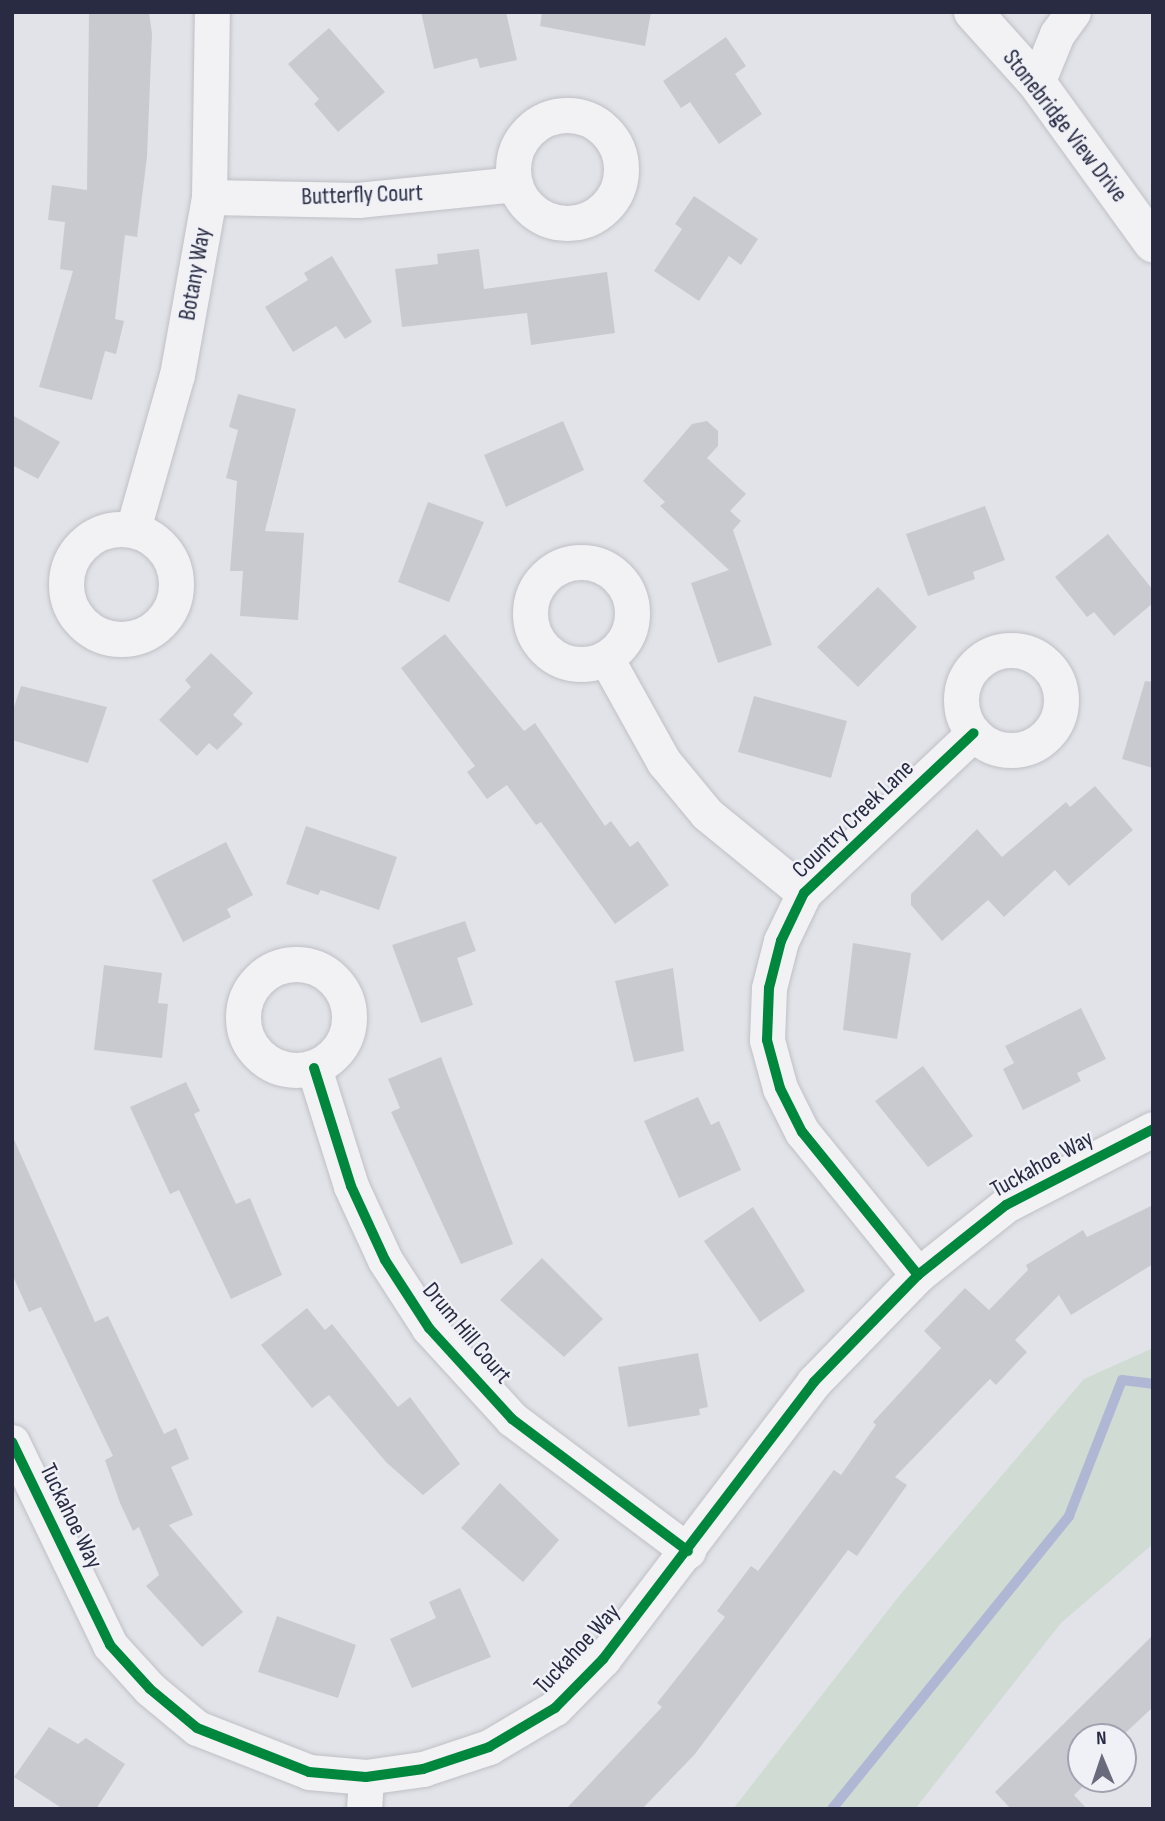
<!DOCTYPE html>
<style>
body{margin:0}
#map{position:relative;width:1165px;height:1821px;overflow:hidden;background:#e2e3e8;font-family:"Sofia Sans Condensed",sans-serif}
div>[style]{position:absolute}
.green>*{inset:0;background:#d0dbd3}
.stream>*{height:10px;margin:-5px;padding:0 5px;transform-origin:5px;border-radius:5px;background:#b0b7d4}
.building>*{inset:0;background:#c9cad0}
.roads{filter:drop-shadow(0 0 2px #bfc0c6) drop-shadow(0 0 2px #bfc0c6)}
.minor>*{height:35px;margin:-17.5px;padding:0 17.5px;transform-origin:17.5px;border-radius:17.5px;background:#f2f2f4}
.minor>.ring{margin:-17.5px;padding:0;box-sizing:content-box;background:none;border:35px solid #f2f2f4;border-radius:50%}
.tertiary>*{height:38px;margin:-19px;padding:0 19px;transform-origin:19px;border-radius:19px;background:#f2f2f4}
.cycleway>*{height:10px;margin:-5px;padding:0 5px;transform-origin:5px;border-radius:5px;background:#00873e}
span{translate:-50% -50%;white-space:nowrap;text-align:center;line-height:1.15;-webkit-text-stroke:5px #f0f1f7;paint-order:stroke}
.street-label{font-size:24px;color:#282b42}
.frame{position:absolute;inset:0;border:14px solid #282b42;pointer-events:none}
.north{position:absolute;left:1067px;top:1723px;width:70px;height:70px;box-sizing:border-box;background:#f0f1f7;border:2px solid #a0a2af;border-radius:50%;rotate:358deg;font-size:19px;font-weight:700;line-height:28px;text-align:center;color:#282b42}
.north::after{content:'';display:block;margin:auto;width:24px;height:32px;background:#696b7c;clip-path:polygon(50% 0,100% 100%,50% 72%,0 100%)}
</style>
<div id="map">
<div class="green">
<i style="clip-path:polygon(1153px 1348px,1153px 1544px,1061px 1623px,915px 1809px,733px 1809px,899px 1596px,1084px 1379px)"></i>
</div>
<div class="stream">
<i style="left:832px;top:1809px;width:377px;rotate:-51deg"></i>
<i style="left:1069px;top:1516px;width:146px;rotate:-68.7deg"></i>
<i style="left:1122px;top:1380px;width:31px;rotate:7deg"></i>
</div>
<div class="building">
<i style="clip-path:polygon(89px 12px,149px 12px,152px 34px,147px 157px,137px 237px,125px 235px,115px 319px,124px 321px,116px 354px,105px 351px,92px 400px,39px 387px,73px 271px,60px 269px,65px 222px,48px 220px,52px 185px,87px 190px)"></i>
<i style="clip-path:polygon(421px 12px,506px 12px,517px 60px,480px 68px,477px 58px,434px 69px)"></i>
<i style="clip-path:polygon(542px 12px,651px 12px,645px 46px,540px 26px)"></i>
<i style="clip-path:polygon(329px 28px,385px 92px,338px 132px,314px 104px,319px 99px,288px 64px)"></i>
<i style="clip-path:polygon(726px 37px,746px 66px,735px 74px,762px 114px,719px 144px,690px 102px,681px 108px,663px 81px)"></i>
<i style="clip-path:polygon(694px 196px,758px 239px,741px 265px,729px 256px,699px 301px,654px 271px,682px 229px,675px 224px)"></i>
<i style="clip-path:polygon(479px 249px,484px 289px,607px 272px,615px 333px,531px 345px,527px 313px,402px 327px,395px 269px,438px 264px,437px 254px)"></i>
<i style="clip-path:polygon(332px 256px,372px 322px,345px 339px,336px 326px,293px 352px,265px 307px,308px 280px,304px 273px)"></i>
<i style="clip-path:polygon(238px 394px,296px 409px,265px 531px,304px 533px,298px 620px,240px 616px,243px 571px,230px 571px,237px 481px,226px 478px,238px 430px,229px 427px)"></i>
<i style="clip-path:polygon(12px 415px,60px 442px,38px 479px,12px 465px)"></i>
<i style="clip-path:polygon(563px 421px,584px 470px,506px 507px,484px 455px)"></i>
<i style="clip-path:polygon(707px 421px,718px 431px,718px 446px,707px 458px,746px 494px,730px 511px,741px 521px,733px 530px,772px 645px,718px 663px,691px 583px,729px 570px,660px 506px,665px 502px,643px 481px,692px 424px)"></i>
<i style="clip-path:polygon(428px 502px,484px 522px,449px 602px,398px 582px)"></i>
<i style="clip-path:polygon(985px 506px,1005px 560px,973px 572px,975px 579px,928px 596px,906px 534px)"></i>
<i style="clip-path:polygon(1108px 534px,1153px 590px,1153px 603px,1114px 636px,1094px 612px,1087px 617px,1055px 577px)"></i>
<i style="clip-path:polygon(878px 587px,917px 627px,858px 687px,817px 647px)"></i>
<i style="clip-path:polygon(445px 634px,524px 731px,535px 723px,605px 826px,611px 821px,630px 847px,638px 841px,669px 885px,615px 924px,541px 822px,536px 825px,507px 785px,487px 799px,467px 772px,475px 766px,401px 668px)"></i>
<i style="clip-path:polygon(211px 653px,253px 693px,233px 715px,243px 724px,217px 750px,209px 743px,197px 756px,159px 720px,191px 687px,185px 680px)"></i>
<i style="clip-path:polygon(1145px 681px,1153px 682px,1153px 768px,1122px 759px)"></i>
<i style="clip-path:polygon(21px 686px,107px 707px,88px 763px,12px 740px,12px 713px)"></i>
<i style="clip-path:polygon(754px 696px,847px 721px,831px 778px,738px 752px)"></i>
<i style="clip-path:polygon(1095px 786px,1133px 830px,1069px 886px,1055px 870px,1004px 917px,988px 900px,942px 941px,911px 905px,911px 894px,977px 829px,1002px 857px,1066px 802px,1070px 807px)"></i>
<i style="clip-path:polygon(306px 826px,397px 857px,379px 910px,321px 890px,318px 895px,286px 884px)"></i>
<i style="clip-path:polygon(226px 842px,253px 895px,227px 909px,231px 917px,183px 942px,152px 880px)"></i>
<i style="clip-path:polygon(465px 921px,476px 951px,457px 958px,473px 1005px,421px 1023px,392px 945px)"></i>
<i style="clip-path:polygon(853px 943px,911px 953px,897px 1039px,843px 1030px)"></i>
<i style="clip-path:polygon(104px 965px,162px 973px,158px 1003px,168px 1004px,162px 1058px,94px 1050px)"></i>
<i style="clip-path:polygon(673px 968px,684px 1051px,634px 1062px,615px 981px)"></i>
<i style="clip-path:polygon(1081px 1008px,1106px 1059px,1077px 1073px,1081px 1081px,1023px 1110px,1003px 1069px,1014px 1063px,1005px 1046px)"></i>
<i style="clip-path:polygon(441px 1057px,513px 1244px,461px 1264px,391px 1112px,400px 1108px,388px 1079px)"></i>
<i style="clip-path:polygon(923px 1066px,973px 1136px,928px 1167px,875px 1101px)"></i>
<i style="clip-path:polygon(186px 1082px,200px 1111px,194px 1114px,236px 1204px,250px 1198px,282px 1275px,231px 1299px,179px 1190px,170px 1194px,130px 1107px)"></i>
<i style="clip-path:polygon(698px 1097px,711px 1125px,719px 1121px,741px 1170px,679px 1198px,644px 1121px)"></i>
<i style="clip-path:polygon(12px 1135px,95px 1322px,108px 1316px,164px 1434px,176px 1428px,189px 1459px,171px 1467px,193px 1515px,169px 1525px,243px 1612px,202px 1647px,146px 1586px,159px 1575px,139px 1527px,133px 1531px,120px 1503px,105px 1460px,113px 1456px,41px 1307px,29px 1312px,12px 1274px)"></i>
<i style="clip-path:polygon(1153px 1205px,1153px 1264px,1071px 1315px,1059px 1295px,1015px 1340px,1027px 1352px,996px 1385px,990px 1379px,895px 1477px,907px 1485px,857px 1556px,848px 1550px,695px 1754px,642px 1809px,566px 1809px,662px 1707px,657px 1703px,725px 1617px,717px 1611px,751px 1566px,758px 1571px,834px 1470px,841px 1475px,876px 1425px,873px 1422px,941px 1348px,924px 1331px,965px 1288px,989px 1310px,1028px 1270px,1026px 1265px,1083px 1230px,1087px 1237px)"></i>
<i style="clip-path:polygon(753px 1207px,805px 1291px,760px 1322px,704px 1241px)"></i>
<i style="clip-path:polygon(542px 1258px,603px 1319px,564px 1357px,500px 1300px)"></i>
<i style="clip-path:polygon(307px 1308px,325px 1330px,332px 1324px,398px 1407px,410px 1397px,460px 1464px,423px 1495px,386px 1462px,329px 1395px,312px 1408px,261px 1345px)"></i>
<i style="clip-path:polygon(698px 1353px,708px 1407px,699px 1409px,700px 1415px,628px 1427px,618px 1367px)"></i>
<i style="clip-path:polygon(500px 1483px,559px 1540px,523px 1582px,461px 1528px)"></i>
<i style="clip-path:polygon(460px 1588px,491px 1657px,412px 1688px,390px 1639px,436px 1618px,429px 1602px)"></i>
<i style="clip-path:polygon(277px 1616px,356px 1645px,338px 1698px,258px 1672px)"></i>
<i style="clip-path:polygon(1153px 1635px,1153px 1707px,1121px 1737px,1081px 1737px,1081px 1774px,1075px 1779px,1091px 1779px,1074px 1795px,1087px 1809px,1011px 1809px,995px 1792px)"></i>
<i style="clip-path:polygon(49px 1727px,78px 1744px,86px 1738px,125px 1764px,96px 1809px,63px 1809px,14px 1777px)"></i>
</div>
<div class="roads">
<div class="minor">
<i style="left:1037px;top:83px;width:53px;rotate:-67.8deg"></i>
<i style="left:1057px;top:34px;width:27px;rotate:-54deg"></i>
<i class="ring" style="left:513px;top:115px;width:73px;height:73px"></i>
<i style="left:209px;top:197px;width:149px;rotate:1.2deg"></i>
<i style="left:358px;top:200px;width:158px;rotate:-5.8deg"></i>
<i class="ring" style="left:66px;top:529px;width:75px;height:75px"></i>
<i style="left:133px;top:529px;width:160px;rotate:-74.1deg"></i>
<i style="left:177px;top:375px;width:181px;rotate:-79.8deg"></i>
<i style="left:209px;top:197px;width:185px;rotate:-89.1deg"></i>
<i class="ring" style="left:530px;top:562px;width:67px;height:67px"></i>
<i class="ring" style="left:961px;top:650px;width:65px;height:65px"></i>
<i style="left:606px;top:658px;width:119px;rotate:60.9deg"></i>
<i style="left:664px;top:762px;width:67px;rotate:50.4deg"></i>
<i style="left:707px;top:814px;width:125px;rotate:39.2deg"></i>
<i class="ring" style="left:243px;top:964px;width:71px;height:71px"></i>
<i style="left:314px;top:1068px;width:124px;rotate:72.6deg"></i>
<i style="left:351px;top:1186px;width:81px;rotate:65.3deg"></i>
<i style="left:385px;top:1260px;width:81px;rotate:57.1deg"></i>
<i style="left:429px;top:1328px;width:123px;rotate:47.6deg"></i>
<i style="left:512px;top:1419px;width:220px;rotate:36.9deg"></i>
<i style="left:918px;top:1275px;width:184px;rotate:-129deg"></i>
<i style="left:802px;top:1132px;width:49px;rotate:-116.6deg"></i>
<i style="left:780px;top:1088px;width:50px;rotate:-105.2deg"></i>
<i style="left:767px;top:1040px;width:52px;rotate:-87.8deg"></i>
<i style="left:769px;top:988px;width:49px;rotate:-75.7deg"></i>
<i style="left:781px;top:941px;width:53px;rotate:-64.4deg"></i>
<i style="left:804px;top:893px;width:233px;rotate:-43.3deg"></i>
<i style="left:12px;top:1442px;width:225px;rotate:64.2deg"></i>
<i style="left:110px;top:1645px;width:59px;rotate:47.7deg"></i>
<i style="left:150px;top:1689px;width:61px;rotate:39.7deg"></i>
<i style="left:197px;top:1728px;width:120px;rotate:21.4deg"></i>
<i style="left:309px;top:1772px;width:57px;rotate:5deg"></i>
<i style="left:366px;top:1777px;width:58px;rotate:-8deg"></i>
<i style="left:423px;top:1769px;width:70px;rotate:-18.4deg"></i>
<i style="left:489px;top:1747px;width:77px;rotate:-30.6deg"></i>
<i style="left:555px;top:1708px;width:69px;rotate:-45.6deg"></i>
<i style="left:603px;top:1659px;width:348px;rotate:-52.7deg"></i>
<i style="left:814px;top:1382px;width:149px;rotate:-45.8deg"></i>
<i style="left:918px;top:1275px;width:112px;rotate:-38.5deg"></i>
<i style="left:1006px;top:1205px;width:165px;rotate:-27.3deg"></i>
<i style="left:364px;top:1809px;width:32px;rotate:-86deg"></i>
</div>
<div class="tertiary">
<i style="left:973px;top:12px;width:96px;rotate:48deg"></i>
<i style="left:1037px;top:83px;width:198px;rotate:54.1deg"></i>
</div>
</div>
<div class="cycleway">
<i style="left:314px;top:1068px;width:124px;rotate:72.6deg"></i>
<i style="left:351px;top:1186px;width:81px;rotate:65.3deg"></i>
<i style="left:385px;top:1260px;width:81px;rotate:57.1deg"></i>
<i style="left:429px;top:1328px;width:123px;rotate:47.6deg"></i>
<i style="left:512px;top:1419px;width:220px;rotate:36.9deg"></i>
<i style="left:918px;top:1275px;width:184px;rotate:-129deg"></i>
<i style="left:802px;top:1132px;width:49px;rotate:-116.6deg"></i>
<i style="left:780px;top:1088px;width:50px;rotate:-105.2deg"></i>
<i style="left:767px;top:1040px;width:52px;rotate:-87.8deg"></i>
<i style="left:769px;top:988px;width:49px;rotate:-75.7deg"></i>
<i style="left:781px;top:941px;width:53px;rotate:-64.4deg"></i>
<i style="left:804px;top:893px;width:233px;rotate:-43.3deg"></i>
<i style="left:12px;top:1442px;width:225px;rotate:64.2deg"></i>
<i style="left:110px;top:1645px;width:59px;rotate:47.7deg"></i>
<i style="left:150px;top:1689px;width:61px;rotate:39.7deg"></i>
<i style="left:197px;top:1728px;width:120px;rotate:21.4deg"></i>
<i style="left:309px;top:1772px;width:57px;rotate:5deg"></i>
<i style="left:366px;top:1777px;width:58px;rotate:-8deg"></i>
<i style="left:423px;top:1769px;width:70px;rotate:-18.4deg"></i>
<i style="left:489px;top:1747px;width:77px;rotate:-30.6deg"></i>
<i style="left:555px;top:1708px;width:69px;rotate:-45.6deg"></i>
<i style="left:603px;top:1659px;width:348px;rotate:-52.7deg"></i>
<i style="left:814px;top:1382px;width:149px;rotate:-45.8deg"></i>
<i style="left:918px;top:1275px;width:112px;rotate:-38.5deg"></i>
<i style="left:1006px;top:1205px;width:165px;rotate:-27.3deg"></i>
</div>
<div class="street-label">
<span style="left:1065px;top:126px;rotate:52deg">Stonebridge View Drive</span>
<span style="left:362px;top:195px;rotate:-2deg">Butterfly Court</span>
<span style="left:195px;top:274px;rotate:-80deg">Botany Way</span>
<span style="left:853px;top:819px;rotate:-44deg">Country Creek Lane</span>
<span style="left:1042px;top:1164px;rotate:-29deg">Tuckahoe Way</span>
<span style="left:467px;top:1333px;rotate:50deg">Drum Hill Court</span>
<span style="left:71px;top:1516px;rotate:64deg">Tuckahoe Way</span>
<span style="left:577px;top:1649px;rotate:-47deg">Tuckahoe Way</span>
</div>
<div class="frame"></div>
<div class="north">N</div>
</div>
